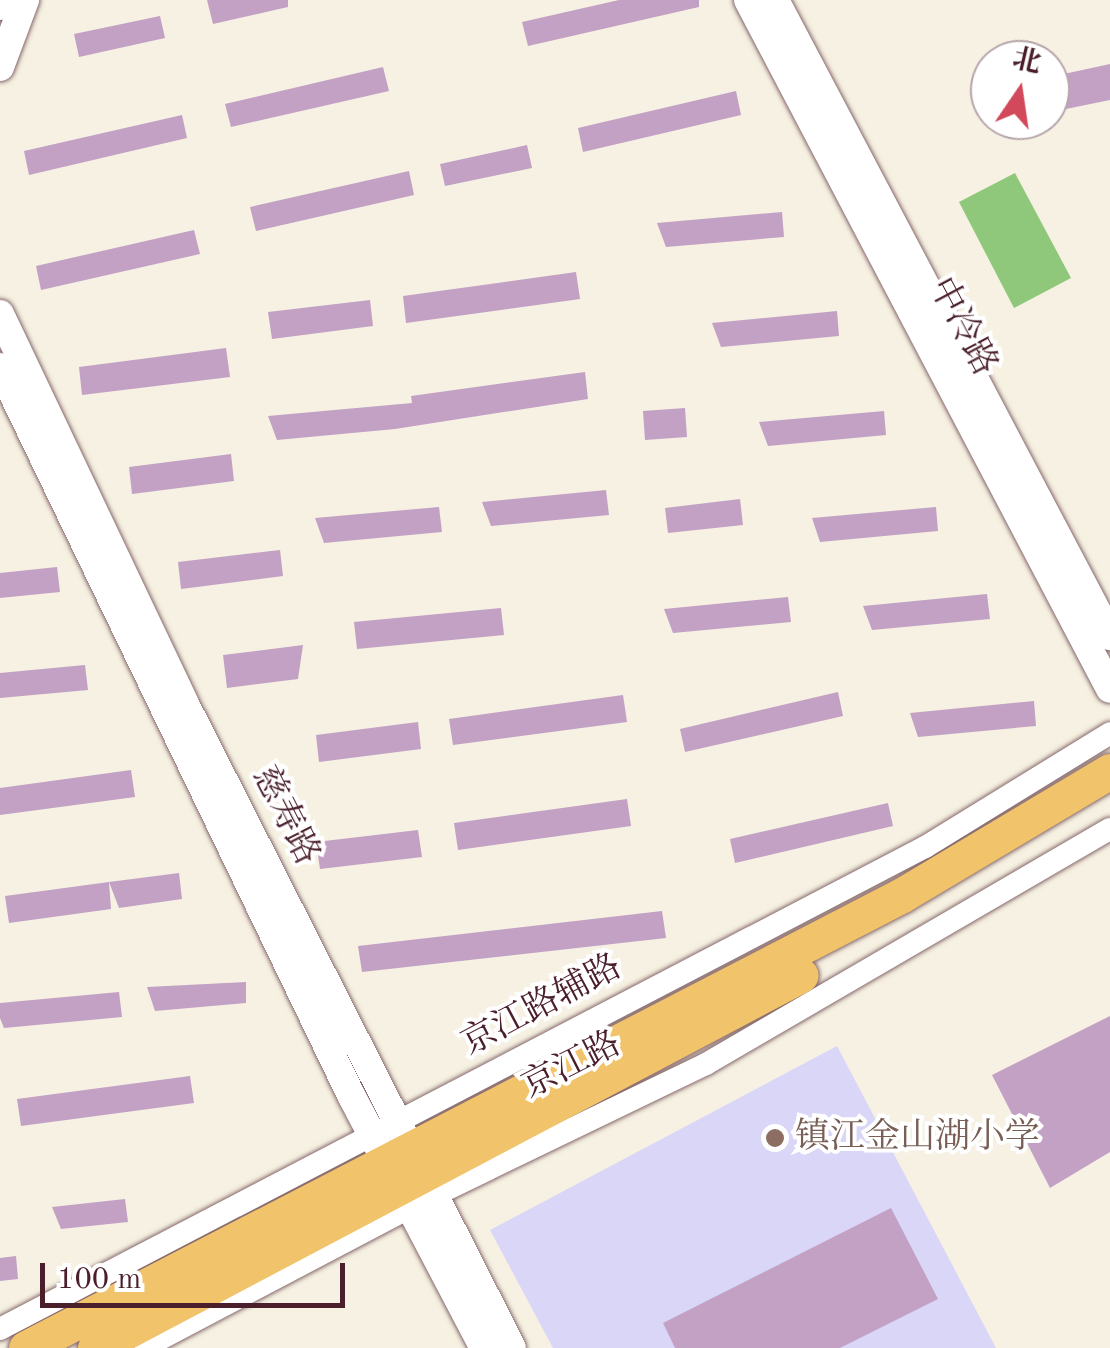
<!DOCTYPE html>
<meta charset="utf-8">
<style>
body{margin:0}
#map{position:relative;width:1110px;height:1348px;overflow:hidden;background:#f6f1e2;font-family:"Old Standard TT","Noto Serif SC",serif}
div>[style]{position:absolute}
.built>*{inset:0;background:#dad6f7}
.green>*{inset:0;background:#8fc77b}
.building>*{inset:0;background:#c2a1c5}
.roads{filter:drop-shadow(0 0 2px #86686b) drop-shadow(0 0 2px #86686b)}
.minor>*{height:22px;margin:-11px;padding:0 11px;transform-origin:11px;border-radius:11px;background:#fff}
.tertiary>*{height:28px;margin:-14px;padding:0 14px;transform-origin:14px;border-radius:14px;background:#fff}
.primary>*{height:35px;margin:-17.5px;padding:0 17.5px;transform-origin:17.5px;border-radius:17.5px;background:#f1c36a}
.dots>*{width:28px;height:28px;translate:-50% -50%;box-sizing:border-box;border:5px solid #fff;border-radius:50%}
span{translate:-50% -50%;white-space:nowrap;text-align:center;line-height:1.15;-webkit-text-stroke:8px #fff;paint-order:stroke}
.street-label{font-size:35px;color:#4a1f2b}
.education-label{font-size:35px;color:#785e54}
.left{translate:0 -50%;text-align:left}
.north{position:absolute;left:970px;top:40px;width:100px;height:100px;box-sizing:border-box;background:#fff;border:2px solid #b7a5aa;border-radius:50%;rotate:13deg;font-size:28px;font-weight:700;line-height:40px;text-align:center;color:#4a1f2b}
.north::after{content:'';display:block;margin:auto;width:35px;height:45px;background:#d1495b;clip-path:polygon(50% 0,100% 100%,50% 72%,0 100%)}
.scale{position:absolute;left:40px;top:1263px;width:305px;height:45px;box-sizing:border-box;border:5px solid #4a1f2b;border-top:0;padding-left:12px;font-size:30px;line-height:35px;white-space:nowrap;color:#4a1f2b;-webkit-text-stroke:8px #fff;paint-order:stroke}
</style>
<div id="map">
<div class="built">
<i style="clip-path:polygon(837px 1046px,996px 1348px,553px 1348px,490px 1230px)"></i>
</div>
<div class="green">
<i style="clip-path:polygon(1015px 173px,1071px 278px,1014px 308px,959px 202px)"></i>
</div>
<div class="building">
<i style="clip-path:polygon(207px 0,288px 0,288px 7px,213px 24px)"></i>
<i style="clip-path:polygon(619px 0,699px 0,699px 7px,528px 46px,522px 22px)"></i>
<i style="clip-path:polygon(160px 16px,165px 38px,79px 57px,74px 34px)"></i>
<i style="clip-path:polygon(1110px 64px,1110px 100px,1056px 111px,1050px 77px)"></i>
<i style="clip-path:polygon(383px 67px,389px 91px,231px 127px,225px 104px)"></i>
<i style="clip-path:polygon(736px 91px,741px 115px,583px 152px,578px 128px)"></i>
<i style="clip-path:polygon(182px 115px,187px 138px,29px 175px,24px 151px)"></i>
<i style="clip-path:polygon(527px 145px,532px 168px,445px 186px,440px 164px)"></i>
<i style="clip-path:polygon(409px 171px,414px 195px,256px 231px,250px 207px)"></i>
<i style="clip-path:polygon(782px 212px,784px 237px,666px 247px,657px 223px)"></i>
<i style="clip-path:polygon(194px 230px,200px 254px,41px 290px,36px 266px)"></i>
<i style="clip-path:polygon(576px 272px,580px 299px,406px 323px,403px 296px)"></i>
<i style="clip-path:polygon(370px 300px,373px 326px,272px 339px,268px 312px)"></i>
<i style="clip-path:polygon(837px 311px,839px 336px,721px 347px,712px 323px)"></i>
<i style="clip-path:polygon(226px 348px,230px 377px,82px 395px,79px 367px)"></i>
<i style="clip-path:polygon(585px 372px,588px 399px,395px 429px,277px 440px,268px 416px,412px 403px,411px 396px)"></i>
<i style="clip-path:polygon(685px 408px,687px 437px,645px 440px,643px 411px)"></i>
<i style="clip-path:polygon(884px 411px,886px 435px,768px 446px,759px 422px)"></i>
<i style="clip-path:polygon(231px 454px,234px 481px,132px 494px,129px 467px)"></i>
<i style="clip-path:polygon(606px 490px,609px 515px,491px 526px,482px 502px)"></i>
<i style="clip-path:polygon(740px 499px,743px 525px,668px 533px,665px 508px)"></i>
<i style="clip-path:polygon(439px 507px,442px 532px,324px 543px,315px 518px)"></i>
<i style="clip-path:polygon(936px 507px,938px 531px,820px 542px,812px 518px)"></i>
<i style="clip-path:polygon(280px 550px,283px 576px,181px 589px,178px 562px)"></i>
<i style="clip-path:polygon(57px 567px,60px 592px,0 598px,0 573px)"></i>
<i style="clip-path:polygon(987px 594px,990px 619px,872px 630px,863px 606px)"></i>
<i style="clip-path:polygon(788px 597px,791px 622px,673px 633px,664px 609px)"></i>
<i style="clip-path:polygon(501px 608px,504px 635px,357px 649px,354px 622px)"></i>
<i style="clip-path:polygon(303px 645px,298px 679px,227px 688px,223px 655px)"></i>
<i style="clip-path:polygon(85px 665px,88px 690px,0 698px,0 673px)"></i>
<i style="clip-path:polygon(838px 692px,843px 716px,685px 752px,680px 729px)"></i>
<i style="clip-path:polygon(623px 695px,627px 722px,453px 745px,449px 719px)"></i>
<i style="clip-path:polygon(1034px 701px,1036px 726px,918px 737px,910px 713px)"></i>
<i style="clip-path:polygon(418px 722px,421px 749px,319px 762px,316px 735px)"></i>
<i style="clip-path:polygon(131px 770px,135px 797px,0 815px,0 788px)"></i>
<i style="clip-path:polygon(627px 799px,631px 826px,458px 850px,454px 823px)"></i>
<i style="clip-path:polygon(888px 803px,893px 826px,735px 863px,730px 839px)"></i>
<i style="clip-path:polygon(418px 830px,422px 857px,320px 869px,316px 842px)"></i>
<i style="clip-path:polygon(179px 873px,182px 899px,119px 908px,109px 882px)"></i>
<i style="clip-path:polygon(109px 882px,111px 909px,9px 923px,5px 896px)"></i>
<i style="clip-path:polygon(662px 911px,666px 938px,362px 972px,358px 946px)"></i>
<i style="clip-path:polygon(246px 982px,246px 1003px,155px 1011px,147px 987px)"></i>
<i style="clip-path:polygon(119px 992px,122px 1017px,4px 1028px,0 1018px,0 1003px)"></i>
<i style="clip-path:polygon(1110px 1016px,1110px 1152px,1050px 1188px,992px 1075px)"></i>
<i style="clip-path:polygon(190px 1076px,194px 1103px,21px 1126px,17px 1099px)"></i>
<i style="clip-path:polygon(125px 1199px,128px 1222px,61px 1229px,52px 1207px)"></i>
<i style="clip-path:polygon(891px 1208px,938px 1299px,840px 1348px,675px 1348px,663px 1323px)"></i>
<i style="clip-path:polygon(16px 1256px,18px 1279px,0 1281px,0 1258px)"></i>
</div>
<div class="roads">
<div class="minor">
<i style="left:0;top:1329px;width:1043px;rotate:-27.52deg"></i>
<i style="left:925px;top:847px;width:217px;rotate:-31.6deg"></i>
<i style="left:143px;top:1348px;width:302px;rotate:-27.8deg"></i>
<i style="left:410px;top:1207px;width:329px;rotate:-25.8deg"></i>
<i style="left:706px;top:1064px;width:467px;rotate:-30.2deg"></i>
</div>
<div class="tertiary">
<i style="left:748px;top:0;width:778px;rotate:62.28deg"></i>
<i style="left:775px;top:0;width:719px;rotate:62.22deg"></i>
<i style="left:0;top:6px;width:7px;rotate:-63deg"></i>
<i style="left:0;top:67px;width:72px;rotate:-69.5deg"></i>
<i style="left:0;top:314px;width:429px;rotate:64.6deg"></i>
<i style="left:184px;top:702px;width:724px;rotate:63.08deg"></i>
<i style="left:0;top:367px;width:808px;rotate:64.26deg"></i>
<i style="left:351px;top:1095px;width:286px;rotate:62.3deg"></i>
</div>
<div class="primary">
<i style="left:26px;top:1348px;width:986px;rotate:-27.34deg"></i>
<i style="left:902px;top:895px;width:242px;rotate:-30.8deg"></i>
<i style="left:95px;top:1348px;width:798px;rotate:-27.85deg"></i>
</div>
</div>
<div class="dots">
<i style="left:775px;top:1138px;background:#8d6e63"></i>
</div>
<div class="street-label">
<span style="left:962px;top:327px;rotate:62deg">中冷路</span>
<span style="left:285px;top:816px;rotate:63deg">慈寿路</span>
<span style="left:542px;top:1006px;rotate:-28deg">京江路辅路</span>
<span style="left:572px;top:1066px;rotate:-27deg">京江路</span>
</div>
<div class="education-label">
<span class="left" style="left:795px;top:1138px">镇江金山湖小学</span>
</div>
<div class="north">北</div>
<div class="scale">100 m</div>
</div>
